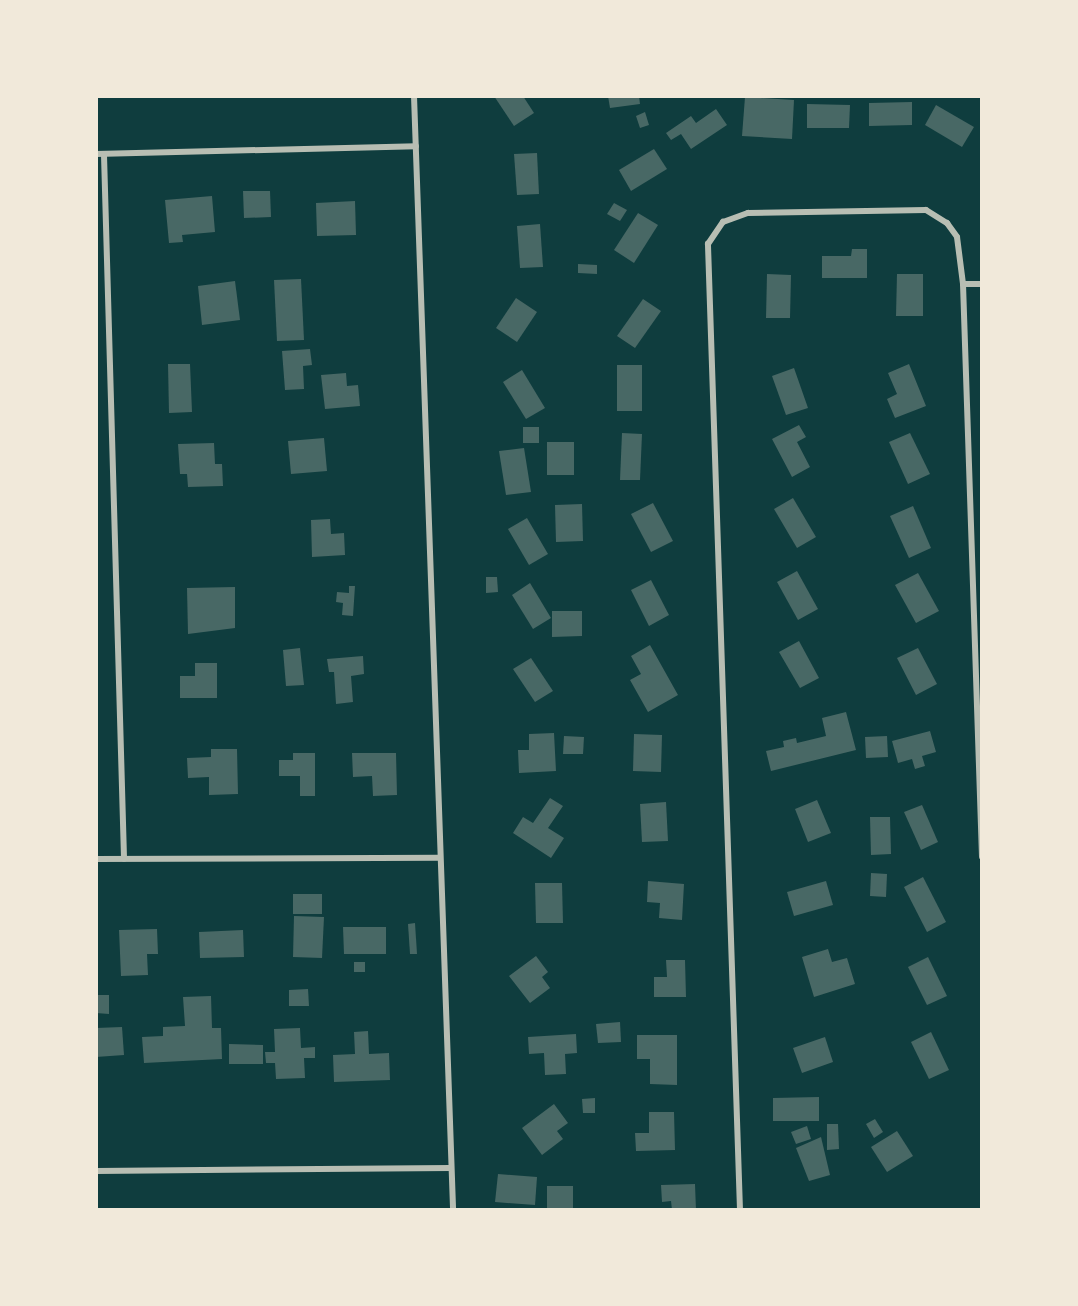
<!DOCTYPE html>
<style>
body{margin:0}
#map{position:relative;width:1078px;height:1306px;overflow:hidden;background:#0f3d3e;font-family:"Asap Condensed",sans-serif}
div>[style]{position:absolute}
.building>*{inset:0;background:#486865}
.minor>*{height:6px;margin:-3px;padding:0 3px;transform-origin:3px;border-radius:3px;background:#b8beb3}
span{translate:-50% -50%;white-space:nowrap;text-align:center;line-height:1.15;-webkit-text-stroke:6px #f1e9da;paint-order:stroke}
.frame{position:absolute;inset:0;border:98px solid #f1e9da;pointer-events:none}
</style>
<div id="map">
<div class="building">
<i style="clip-path:polygon(494px 96px,523px 96px,534px 113px,514px 126px)"></i>
<i style="clip-path:polygon(608px 96px,639px 96px,640px 104px,610px 108px)"></i>
<i style="clip-path:polygon(745px 97px,794px 100px,792px 139px,742px 136px)"></i>
<i style="clip-path:polygon(912px 102px,912px 125px,869px 126px,869px 103px)"></i>
<i style="clip-path:polygon(807px 104px,850px 105px,849px 128px,807px 128px)"></i>
<i style="clip-path:polygon(936px 105px,974px 127px,962px 147px,925px 125px)"></i>
<i style="clip-path:polygon(716px 109px,727px 125px,691px 149px,681px 134px,671px 140px,666px 133px,691px 116px,696px 123px)"></i>
<i style="clip-path:polygon(645px 112px,649px 125px,640px 128px,636px 116px)"></i>
<i style="clip-path:polygon(654px 149px,667px 169px,631px 191px,619px 170px)"></i>
<i style="clip-path:polygon(537px 153px,539px 194px,517px 195px,514px 154px)"></i>
<i style="clip-path:polygon(243px 191px,270px 191px,271px 217px,244px 218px)"></i>
<i style="clip-path:polygon(212px 196px,215px 232px,182px 235px,183px 242px,169px 243px,165px 200px)"></i>
<i style="clip-path:polygon(355px 201px,356px 235px,317px 236px,316px 203px)"></i>
<i style="clip-path:polygon(614px 203px,627px 210px,620px 221px,607px 214px)"></i>
<i style="clip-path:polygon(638px 213px,658px 225px,634px 263px,614px 250px)"></i>
<i style="clip-path:polygon(540px 224px,543px 267px,520px 268px,517px 226px)"></i>
<i style="clip-path:polygon(852px 249px,867px 249px,867px 278px,822px 278px,822px 256px,851px 256px)"></i>
<i style="clip-path:polygon(578px 264px,597px 265px,597px 274px,578px 273px)"></i>
<i style="clip-path:polygon(767px 274px,791px 275px,790px 318px,766px 318px)"></i>
<i style="clip-path:polygon(897px 274px,923px 274px,923px 316px,896px 316px)"></i>
<i style="clip-path:polygon(301px 279px,304px 340px,277px 341px,274px 280px)"></i>
<i style="clip-path:polygon(235px 281px,240px 320px,202px 325px,198px 286px)"></i>
<i style="clip-path:polygon(516px 298px,537px 312px,517px 342px,496px 328px)"></i>
<i style="clip-path:polygon(643px 299px,661px 311px,635px 348px,617px 336px)"></i>
<i style="clip-path:polygon(310px 349px,312px 365px,303px 366px,304px 389px,285px 390px,282px 351px)"></i>
<i style="clip-path:polygon(168px 364px,190px 364px,192px 412px,169px 413px)"></i>
<i style="clip-path:polygon(909px 364px,926px 406px,895px 418px,887px 399px,897px 394px,888px 373px)"></i>
<i style="clip-path:polygon(617px 365px,642px 365px,642px 411px,617px 411px)"></i>
<i style="clip-path:polygon(794px 368px,808px 408px,786px 415px,772px 376px)"></i>
<i style="clip-path:polygon(522px 370px,545px 408px,526px 419px,503px 382px)"></i>
<i style="clip-path:polygon(346px 373px,347px 386px,358px 385px,360px 406px,325px 409px,321px 375px)"></i>
<i style="clip-path:polygon(799px 425px,806px 437px,797px 442px,810px 467px,792px 477px,772px 439px)"></i>
<i style="clip-path:polygon(523px 427px,539px 427px,539px 443px,523px 443px)"></i>
<i style="clip-path:polygon(622px 433px,642px 434px,640px 480px,620px 480px)"></i>
<i style="clip-path:polygon(910px 433px,930px 474px,908px 484px,889px 442px)"></i>
<i style="clip-path:polygon(324px 438px,327px 471px,291px 474px,288px 441px)"></i>
<i style="clip-path:polygon(547px 442px,574px 442px,574px 475px,547px 475px)"></i>
<i style="clip-path:polygon(214px 443px,215px 464px,222px 464px,223px 486px,188px 487px,187px 474px,180px 474px,178px 444px)"></i>
<i style="clip-path:polygon(524px 448px,531px 492px,506px 495px,499px 451px)"></i>
<i style="clip-path:polygon(793px 498px,816px 537px,797px 548px,774px 509px)"></i>
<i style="clip-path:polygon(653px 503px,673px 541px,651px 552px,631px 514px)"></i>
<i style="clip-path:polygon(582px 504px,583px 541px,556px 542px,555px 505px)"></i>
<i style="clip-path:polygon(913px 506px,931px 548px,909px 558px,890px 516px)"></i>
<i style="clip-path:polygon(527px 518px,548px 554px,529px 565px,508px 529px)"></i>
<i style="clip-path:polygon(330px 519px,331px 534px,344px 533px,345px 555px,312px 557px,311px 520px)"></i>
<i style="clip-path:polygon(797px 571px,818px 609px,798px 620px,777px 582px)"></i>
<i style="clip-path:polygon(918px 573px,939px 611px,916px 623px,895px 585px)"></i>
<i style="clip-path:polygon(486px 577px,497px 577px,498px 592px,486px 593px)"></i>
<i style="clip-path:polygon(651px 580px,669px 615px,649px 626px,631px 590px)"></i>
<i style="clip-path:polygon(530px 583px,551px 618px,533px 629px,512px 595px)"></i>
<i style="clip-path:polygon(349px 586px,355px 586px,353px 616px,342px 615px,343px 603px,336px 602px,337px 592px,349px 593px)"></i>
<i style="clip-path:polygon(235px 587px,235px 628px,188px 634px,187px 588px)"></i>
<i style="clip-path:polygon(552px 611px,582px 611px,582px 636px,552px 637px)"></i>
<i style="clip-path:polygon(799px 641px,819px 678px,800px 688px,779px 652px)"></i>
<i style="clip-path:polygon(650px 645px,678px 695px,648px 712px,630px 680px,641px 674px,631px 656px)"></i>
<i style="clip-path:polygon(300px 648px,304px 685px,286px 686px,283px 650px)"></i>
<i style="clip-path:polygon(918px 648px,937px 684px,916px 695px,897px 658px)"></i>
<i style="clip-path:polygon(363px 656px,364px 674px,351px 676px,353px 702px,336px 704px,334px 672px,329px 672px,327px 659px)"></i>
<i style="clip-path:polygon(531px 658px,553px 691px,535px 702px,513px 669px)"></i>
<i style="clip-path:polygon(195px 663px,217px 663px,217px 698px,180px 698px,180px 676px,195px 676px)"></i>
<i style="clip-path:polygon(846px 712px,856px 750px,771px 771px,766px 751px,784px 747px,783px 741px,796px 738px,797px 743px,826px 736px,822px 718px)"></i>
<i style="clip-path:polygon(930px 731px,936px 752px,922px 756px,925px 766px,915px 769px,912px 759px,898px 763px,892px 741px)"></i>
<i style="clip-path:polygon(554px 733px,556px 771px,519px 773px,518px 750px,529px 750px,529px 734px)"></i>
<i style="clip-path:polygon(634px 734px,662px 735px,661px 772px,633px 771px)"></i>
<i style="clip-path:polygon(564px 736px,584px 737px,583px 754px,563px 754px)"></i>
<i style="clip-path:polygon(887px 736px,888px 757px,866px 758px,865px 737px)"></i>
<i style="clip-path:polygon(211px 749px,237px 749px,238px 794px,209px 795px,209px 777px,188px 778px,187px 758px,211px 757px)"></i>
<i style="clip-path:polygon(293px 753px,315px 753px,315px 796px,300px 796px,300px 776px,279px 776px,279px 760px,293px 760px)"></i>
<i style="clip-path:polygon(352px 753px,396px 753px,397px 795px,373px 796px,372px 776px,353px 777px)"></i>
<i style="clip-path:polygon(550px 798px,563px 806px,548px 828px,564px 838px,551px 858px,513px 833px,523px 817px,533px 823px)"></i>
<i style="clip-path:polygon(817px 800px,831px 833px,808px 842px,795px 809px)"></i>
<i style="clip-path:polygon(666px 802px,668px 841px,642px 842px,640px 804px)"></i>
<i style="clip-path:polygon(922px 805px,938px 842px,921px 850px,904px 812px)"></i>
<i style="clip-path:polygon(870px 817px,890px 817px,891px 854px,871px 855px)"></i>
<i style="clip-path:polygon(871px 873px,887px 874px,886px 897px,870px 896px)"></i>
<i style="clip-path:polygon(923px 877px,946px 922px,927px 932px,904px 887px)"></i>
<i style="clip-path:polygon(648px 881px,684px 884px,682px 920px,659px 918px,660px 903px,647px 902px)"></i>
<i style="clip-path:polygon(826px 881px,833px 905px,794px 916px,787px 892px)"></i>
<i style="clip-path:polygon(535px 883px,562px 883px,563px 923px,536px 923px)"></i>
<i style="clip-path:polygon(293px 894px,322px 894px,322px 914px,293px 914px)"></i>
<i style="clip-path:polygon(294px 916px,324px 917px,322px 958px,293px 957px)"></i>
<i style="clip-path:polygon(415px 923px,417px 954px,410px 954px,408px 924px)"></i>
<i style="clip-path:polygon(343px 927px,386px 927px,386px 954px,344px 954px)"></i>
<i style="clip-path:polygon(157px 929px,158px 954px,147px 954px,148px 975px,121px 976px,119px 930px)"></i>
<i style="clip-path:polygon(243px 930px,244px 957px,200px 958px,199px 932px)"></i>
<i style="clip-path:polygon(828px 949px,832px 962px,847px 958px,855px 984px,814px 997px,802px 957px)"></i>
<i style="clip-path:polygon(536px 956px,548px 972px,542px 977px,550px 988px,530px 1003px,509px 976px)"></i>
<i style="clip-path:polygon(928px 957px,947px 996px,927px 1005px,908px 967px)"></i>
<i style="clip-path:polygon(666px 960px,685px 960px,686px 997px,654px 997px,654px 977px,667px 977px)"></i>
<i style="clip-path:polygon(354px 962px,365px 962px,365px 972px,354px 972px)"></i>
<i style="clip-path:polygon(308px 989px,309px 1006px,289px 1006px,289px 990px)"></i>
<i style="clip-path:polygon(96px 995px,109px 995px,109px 1014px,96px 1013px)"></i>
<i style="clip-path:polygon(211px 996px,212px 1028px,221px 1028px,222px 1059px,144px 1063px,142px 1037px,163px 1036px,163px 1027px,185px 1026px,183px 997px)"></i>
<i style="clip-path:polygon(620px 1022px,621px 1042px,598px 1043px,596px 1024px)"></i>
<i style="clip-path:polygon(122px 1027px,124px 1055px,96px 1057px,96px 1028px)"></i>
<i style="clip-path:polygon(300px 1028px,301px 1048px,315px 1047px,315px 1058px,304px 1058px,305px 1078px,276px 1079px,275px 1063px,266px 1063px,265px 1052px,275px 1052px,274px 1029px)"></i>
<i style="clip-path:polygon(368px 1031px,369px 1054px,389px 1053px,390px 1080px,334px 1082px,333px 1055px,355px 1054px,354px 1032px)"></i>
<i style="clip-path:polygon(931px 1032px,949px 1070px,929px 1079px,911px 1042px)"></i>
<i style="clip-path:polygon(576px 1034px,577px 1053px,565px 1054px,566px 1074px,545px 1075px,544px 1053px,529px 1054px,528px 1037px)"></i>
<i style="clip-path:polygon(637px 1035px,677px 1035px,677px 1085px,650px 1084px,650px 1059px,637px 1059px)"></i>
<i style="clip-path:polygon(825px 1037px,833px 1062px,802px 1073px,793px 1048px)"></i>
<i style="clip-path:polygon(229px 1044px,263px 1045px,263px 1064px,229px 1064px)"></i>
<i style="clip-path:polygon(819px 1097px,819px 1121px,773px 1121px,773px 1098px)"></i>
<i style="clip-path:polygon(595px 1098px,595px 1113px,583px 1113px,582px 1099px)"></i>
<i style="clip-path:polygon(554px 1104px,568px 1123px,557px 1131px,563px 1139px,542px 1155px,522px 1128px)"></i>
<i style="clip-path:polygon(649px 1112px,674px 1112px,675px 1150px,636px 1151px,635px 1133px,649px 1133px)"></i>
<i style="clip-path:polygon(875px 1119px,883px 1132px,874px 1138px,866px 1124px)"></i>
<i style="clip-path:polygon(827px 1124px,838px 1124px,839px 1149px,827px 1150px)"></i>
<i style="clip-path:polygon(807px 1126px,811px 1139px,796px 1144px,791px 1132px)"></i>
<i style="clip-path:polygon(897px 1131px,913px 1156px,887px 1172px,871px 1147px)"></i>
<i style="clip-path:polygon(821px 1137px,830px 1175px,809px 1181px,796px 1148px)"></i>
<i style="clip-path:polygon(498px 1174px,537px 1177px,535px 1205px,495px 1202px)"></i>
<i style="clip-path:polygon(695px 1184px,696px 1210px,672px 1210px,671px 1201px,662px 1202px,661px 1185px)"></i>
<i style="clip-path:polygon(547px 1186px,573px 1186px,573px 1210px,547px 1210px)"></i>
</div>
<div class="minor">
<i style="left:414px;top:96px;width:1115px;rotate:87.99deg"></i>
<i style="left:96px;top:154px;width:320px;rotate:-1.4deg"></i>
<i style="left:104px;top:155px;width:704px;rotate:88.37deg"></i>
<i style="left:963px;top:284px;width:19px"></i>
<i style="left:96px;top:859px;width:343px;rotate:-0.2deg"></i>
<i style="left:96px;top:1171px;width:355px;rotate:-0.5deg"></i>
<i style="left:740px;top:1210px;width:967px;rotate:-91.9deg"></i>
<i style="left:708px;top:244px;width:27px;rotate:-56deg"></i>
<i style="left:723px;top:222px;width:27px;rotate:-20deg"></i>
<i style="left:748px;top:213px;width:178px;rotate:-1deg"></i>
<i style="left:926px;top:210px;width:25px;rotate:32deg"></i>
<i style="left:947px;top:223px;width:17px;rotate:54deg"></i>
<i style="left:957px;top:237px;width:47px;rotate:82.7deg"></i>
<i style="left:963px;top:284px;width:573px;rotate:88.1deg"></i>
</div>
<div class="frame"></div>
</div>
